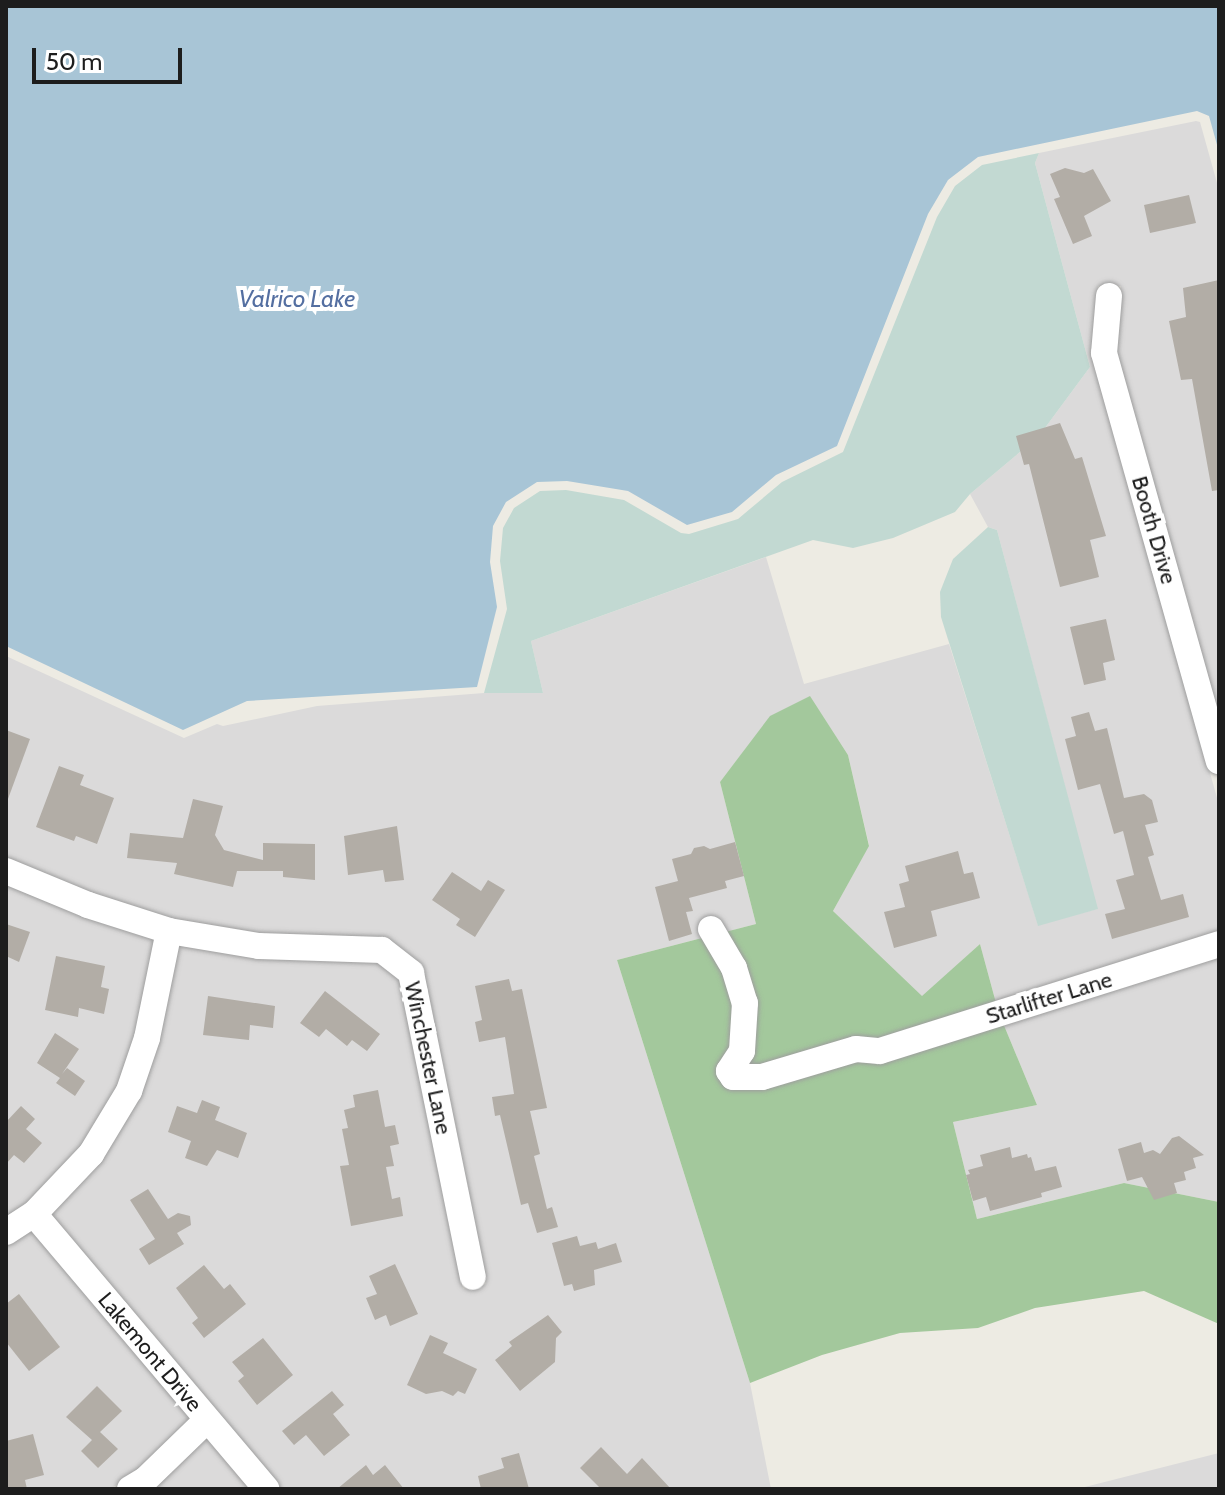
<!DOCTYPE html>
<style>
body{margin:0}
#map{position:relative;width:1225px;height:1495px;overflow:hidden;background:#edebe3;font-family:Cabin,sans-serif}
div>[style]{position:absolute}
.residential>*{inset:0;background:#dbdada}
.forest>*{inset:0;background:#a3c89c}
.wetland>*{inset:0;background:#c2d9d2}
.water>*{inset:0;background:#a8c5d6}
.building>*{inset:0;background:#b2ada6}
.roads{filter:drop-shadow(0 0 2px #9e9e9e) drop-shadow(0 0 2px #9e9e9e)}
.minor>*{height:26px;margin:-13px;padding:0 13px;transform-origin:13px;border-radius:13px;background:#fff}
span{translate:-50% -50%;white-space:nowrap;text-align:center;line-height:1.15;-webkit-text-stroke:8px #fff;paint-order:stroke}
.street-label{font-size:22px;color:#1d1d1d}
.water-label{font-size:24px;color:#546fa1;font-style:italic}
.frame{position:absolute;inset:0;border:8px solid #1d1d1d;pointer-events:none}
.scale{position:absolute;left:32px;top:48px;width:150px;height:36px;box-sizing:border-box;border:4px solid #1d1d1d;border-top:0;padding-left:10px;font-size:24px;line-height:28px;white-space:nowrap;color:#1d1d1d;-webkit-text-stroke:6px #fff;paint-order:stroke}
</style>
<div id="map">
<div class="residential">
<i style="clip-path:polygon(1196px 121px,1200px 122px,1219px 190px,1219px 719px,1115px 352px,1121px 286px,1098px 286px,1093px 356px,1219px 805px,1219px 934px,996px 1003px,980px 944px,922px 997px,833px 911px,869px 845px,848px 755px,810px 697px,770px 717px,720px 782px,756px 924px,617px 960px,750px 1383px,771px 1489px,281px 1489px,48px 1214px,101px 1159px,139px 1096px,159px 1040px,178px 944px,258px 957px,377px 960px,400px 979px,463px 1289px,486px 1284px,423px 970px,383px 940px,261px 936px,173px 921px,93px 895px,6px 859px,6px 656px,184px 738px,217px 724px,223px 726px,317px 706px,484px 693px,543px 693px,531px 641px,766px 557px,804px 684px,949px 644px,1038px 925px,1097px 909px,997px 530px,988px 527px,970px 494px,1039px 436px,1090px 367px,1035px 163px,1039px 153px)"></i>
<i style="clip-path:polygon(6px 883px,156px 939px,136px 1036px,118px 1088px,81px 1148px,26px 1207px,6px 1219px)"></i>
<i style="clip-path:polygon(1219px 955px,1219px 1202px,1124px 1183px,977px 1219px,953px 1122px,1037px 1105px,1003px 1023px)"></i>
<i style="clip-path:polygon(30px 1229px,192px 1420px,137px 1472px,110px 1489px,6px 1489px,6px 1244px)"></i>
<i style="clip-path:polygon(206px 1436px,251px 1489px,149px 1489px)"></i>
<i style="clip-path:polygon(1219px 1453px,1219px 1489px,1077px 1489px)"></i>
</div>
<div class="forest">
<i style="clip-path:polygon(810px 696px,848px 755px,869px 846px,833px 911px,922px 996px,980px 944px,996px 1003px,865px 1045px,872px 1064px,1003px 1023px,1037px 1105px,953px 1122px,977px 1219px,1124px 1183px,1219px 1202px,1219px 1324px,1144px 1291px,1035px 1308px,978px 1328px,900px 1333px,822px 1355px,750px 1383px,617px 960px,756px 924px,720px 782px,770px 716px)"></i>
</div>
<div class="wetland">
<i style="clip-path:polygon(1039px 153px,1035px 163px,1090px 367px,1039px 436px,970px 494px,955px 512px,893px 538px,853px 548px,813px 540px,531px 641px,543px 693px,484px 693px,507px 609px,500px 561px,503px 528px,514px 508px,540px 491px,566px 490px,624px 500px,681px 533px,689px 534px,738px 519px,782px 482px,843px 452px,937px 217px,955px 186px,982px 165px)"></i>
<i style="clip-path:polygon(988px 527px,997px 530px,1098px 909px,1038px 926px,941px 617px,940px 592px,953px 559px)"></i>
</div>
<div class="water">
<i style="clip-path:polygon(6px 6px,1219px 6px,1219px 152px,1209px 116px,1197px 111px,978px 157px,948px 180px,928px 214px,837px 446px,776px 475px,732px 512px,687px 525px,628px 491px,567px 481px,537px 482px,506px 502px,493px 526px,490px 562px,497px 607px,477px 687px,247px 701px,183px 730px,6px 646px)"></i>
</div>
<div class="building">
<i style="clip-path:polygon(1065px 168px,1084px 173px,1093px 169px,1111px 201px,1084px 216px,1092px 236px,1073px 244px,1054px 199px,1060px 197px,1050px 174px)"></i>
<i style="clip-path:polygon(1189px 195px,1196px 223px,1150px 233px,1144px 205px)"></i>
<i style="clip-path:polygon(1219px 280px,1219px 490px,1212px 491px,1192px 379px,1181px 380px,1169px 321px,1186px 317px,1183px 288px)"></i>
<i style="clip-path:polygon(1060px 423px,1075px 459px,1082px 457px,1106px 536px,1090px 540px,1099px 577px,1060px 587px,1029px 464px,1024px 465px,1016px 436px)"></i>
<i style="clip-path:polygon(1106px 619px,1115px 660px,1103px 663px,1106px 680px,1084px 685px,1070px 627px)"></i>
<i style="clip-path:polygon(1089px 712px,1095px 731px,1107px 728px,1124px 798px,1144px 794px,1152px 800px,1158px 822px,1145px 825px,1154px 855px,1148px 857px,1161px 900px,1183px 894px,1189px 917px,1112px 939px,1105px 914px,1125px 909px,1116px 880px,1134px 875px,1123px 831px,1114px 834px,1100px 784px,1078px 790px,1065px 739px,1076px 736px,1071px 717px)"></i>
<i style="clip-path:polygon(6px 730px,30px 739px,8px 799px,6px 799px)"></i>
<i style="clip-path:polygon(59px 766px,84px 775px,80px 785px,114px 798px,97px 844px,76px 836px,74px 841px,36px 827px)"></i>
<i style="clip-path:polygon(193px 799px,223px 806px,215px 835px,224px 850px,263px 860px,263px 843px,315px 844px,315px 880px,283px 877px,283px 871px,237px 871px,233px 887px,174px 874px,177px 863px,127px 858px,130px 833px,183px 838px)"></i>
<i style="clip-path:polygon(397px 826px,404px 880px,385px 882px,383px 870px,348px 875px,344px 836px)"></i>
<i style="clip-path:polygon(735px 842px,744px 876px,725px 881px,727px 888px,689px 898px,693px 911px,686px 912px,692px 934px,669px 941px,655px 887px,678px 881px,672px 859px,691px 854px,694px 848px,704px 846px,710px 849px)"></i>
<i style="clip-path:polygon(958px 851px,964px 874px,973px 872px,980px 898px,931px 911px,937px 936px,894px 948px,884px 912px,905px 907px,899px 884px,909px 881px,905px 866px)"></i>
<i style="clip-path:polygon(452px 872px,481px 891px,488px 880px,505px 890px,475px 937px,456px 925px,460px 919px,432px 900px)"></i>
<i style="clip-path:polygon(6px 924px,30px 932px,19px 962px,6px 956px)"></i>
<i style="clip-path:polygon(56px 956px,105px 966px,101px 987px,109px 989px,104px 1014px,79px 1008px,78px 1017px,45px 1010px)"></i>
<i style="clip-path:polygon(509px 979px,512px 991px,522px 989px,547px 1108px,530px 1111px,540px 1154px,534px 1156px,547px 1209px,552px 1207px,558px 1227px,537px 1233px,528px 1203px,521px 1205px,500px 1115px,495px 1116px,492px 1097px,514px 1094px,505px 1037px,479px 1042px,475px 1022px,482px 1020px,475px 986px)"></i>
<i style="clip-path:polygon(325px 991px,380px 1034px,367px 1051px,352px 1040px,347px 1046px,326px 1029px,319px 1037px,300px 1023px)"></i>
<i style="clip-path:polygon(208px 996px,275px 1006px,273px 1028px,250px 1025px,249px 1040px,203px 1035px)"></i>
<i style="clip-path:polygon(55px 1033px,79px 1049px,62px 1074px,67px 1068px,85px 1081px,75px 1096px,56px 1083px,60px 1078px,37px 1063px)"></i>
<i style="clip-path:polygon(378px 1090px,385px 1127px,395px 1125px,399px 1144px,390px 1146px,394px 1166px,386px 1167px,392px 1199px,400px 1197px,403px 1216px,351px 1226px,340px 1166px,349px 1165px,342px 1129px,348px 1128px,344px 1110px,355px 1107px,353px 1095px)"></i>
<i style="clip-path:polygon(202px 1100px,220px 1107px,215px 1120px,247px 1133px,238px 1158px,217px 1150px,207px 1166px,185px 1158px,191px 1141px,168px 1132px,177px 1106px,197px 1113px)"></i>
<i style="clip-path:polygon(21px 1106px,35px 1119px,26px 1129px,42px 1143px,24px 1163px,14px 1155px,6px 1164px,6px 1122px)"></i>
<i style="clip-path:polygon(1179px 1136px,1204px 1155px,1193px 1158px,1196px 1168px,1184px 1172px,1186px 1180px,1174px 1183px,1177px 1193px,1154px 1200px,1142px 1177px,1127px 1181px,1118px 1149px,1141px 1142px,1144px 1153px,1153px 1150px,1160px 1154px,1172px 1138px)"></i>
<i style="clip-path:polygon(1010px 1147px,1012px 1158px,1027px 1154px,1028px 1158px,1031px 1157px,1035px 1171px,1056px 1166px,1062px 1187px,1041px 1193px,1042px 1197px,990px 1211px,986px 1197px,973px 1201px,966px 1175px,970px 1174px,968px 1170px,983px 1166px,980px 1155px)"></i>
<i style="clip-path:polygon(148px 1189px,168px 1219px,178px 1213px,190px 1216px,191px 1225px,177px 1233px,184px 1244px,149px 1265px,139px 1249px,155px 1239px,130px 1200px)"></i>
<i style="clip-path:polygon(577px 1236px,580px 1246px,596px 1242px,598px 1249px,616px 1243px,622px 1262px,594px 1270px,595px 1285px,574px 1291px,572px 1284px,564px 1286px,552px 1243px)"></i>
<i style="clip-path:polygon(395px 1264px,418px 1314px,390px 1326px,386px 1315px,375px 1320px,366px 1298px,377px 1294px,369px 1276px)"></i>
<i style="clip-path:polygon(204px 1265px,224px 1289px,230px 1284px,246px 1304px,204px 1338px,192px 1323px,198px 1318px,176px 1288px)"></i>
<i style="clip-path:polygon(19px 1294px,60px 1347px,29px 1371px,6px 1342px,6px 1304px)"></i>
<i style="clip-path:polygon(548px 1315px,562px 1332px,556px 1338px,555px 1362px,520px 1391px,495px 1360px,512px 1346px,509px 1342px)"></i>
<i style="clip-path:polygon(430px 1335px,448px 1343px,443px 1353px,477px 1369px,465px 1394px,458px 1391px,453px 1396px,442px 1391px,426px 1394px,407px 1385px)"></i>
<i style="clip-path:polygon(263px 1338px,293px 1375px,257px 1405px,238px 1381px,244px 1376px,232px 1362px)"></i>
<i style="clip-path:polygon(97px 1386px,122px 1411px,100px 1432px,118px 1449px,98px 1468px,81px 1451px,92px 1440px,66px 1417px)"></i>
<i style="clip-path:polygon(332px 1391px,344px 1405px,333px 1414px,350px 1435px,324px 1456px,306px 1435px,294px 1445px,282px 1431px)"></i>
<i style="clip-path:polygon(33px 1434px,44px 1475px,25px 1480px,27px 1489px,6px 1489px,6px 1441px)"></i>
<i style="clip-path:polygon(601px 1447px,627px 1474px,642px 1458px,671px 1489px,601px 1489px,580px 1468px)"></i>
<i style="clip-path:polygon(519px 1453px,529px 1489px,481px 1489px,478px 1476px,504px 1468px,501px 1458px)"></i>
<i style="clip-path:polygon(366px 1465px,373px 1475px,385px 1465px,404px 1489px,337px 1489px)"></i>
</div>
<div class="roads">
<div class="minor">
<i style="left:1109px;top:296px;width:57px;rotate:95deg"></i>
<i style="left:1104px;top:353px;width:424px;rotate:74.3deg"></i>
<i style="left:6px;top:871px;width:89px;rotate:22.5deg"></i>
<i style="left:88px;top:905px;width:85px;rotate:17.8deg"></i>
<i style="left:169px;top:931px;width:91px;rotate:9.5deg"></i>
<i style="left:259px;top:946px;width:123px;rotate:1.9deg"></i>
<i style="left:382px;top:950px;width:37px;rotate:38deg"></i>
<i style="left:411px;top:973px;width:310px;rotate:78.5deg"></i>
<i style="left:711px;top:929px;width:45px;rotate:59.5deg"></i>
<i style="left:734px;top:968px;width:37px;rotate:73deg"></i>
<i style="left:745px;top:1003px;width:48px;rotate:93.6deg"></i>
<i style="left:742px;top:1051px;width:24px;rotate:123deg"></i>
<i style="left:729px;top:1071px;width:7px;rotate:56deg"></i>
<i style="left:733px;top:1077px;width:29px"></i>
<i style="left:762px;top:1077px;width:98px;rotate:-16.6deg"></i>
<i style="left:856px;top:1049px;width:24px;rotate:5deg"></i>
<i style="left:880px;top:1051px;width:355px;rotate:-17.5deg"></i>
<i style="left:34px;top:1214px;width:360px;rotate:49.8deg"></i>
<i style="left:6px;top:1232px;width:33px;rotate:-33deg"></i>
<i style="left:34px;top:1214px;width:83px;rotate:-46.5deg"></i>
<i style="left:91px;top:1154px;width:74px;rotate:-58.9deg"></i>
<i style="left:129px;top:1091px;width:56px;rotate:-71.2deg"></i>
<i style="left:147px;top:1038px;width:109px;rotate:-78.4deg"></i>
<i style="left:130px;top:1489px;width:17px;rotate:-31deg"></i>
<i style="left:145px;top:1480px;width:86px;rotate:-44.1deg"></i>
</div>
</div>
<div class="street-label">
<span style="left:1154px;top:530px;rotate:74deg">Booth Drive</span>
<span style="left:1049px;top:998px;rotate:-17deg">Starlifter Lane</span>
<span style="left:428px;top:1058px;rotate:78deg">Winchester Lane</span>
<span style="left:150px;top:1352px;rotate:50deg">Lakemont Drive</span>
</div>
<div class="water-label">
<span style="left:297px;top:299px">Valrico Lake</span>
</div>
<div class="frame"></div>
<div class="scale">50 m</div>
</div>
